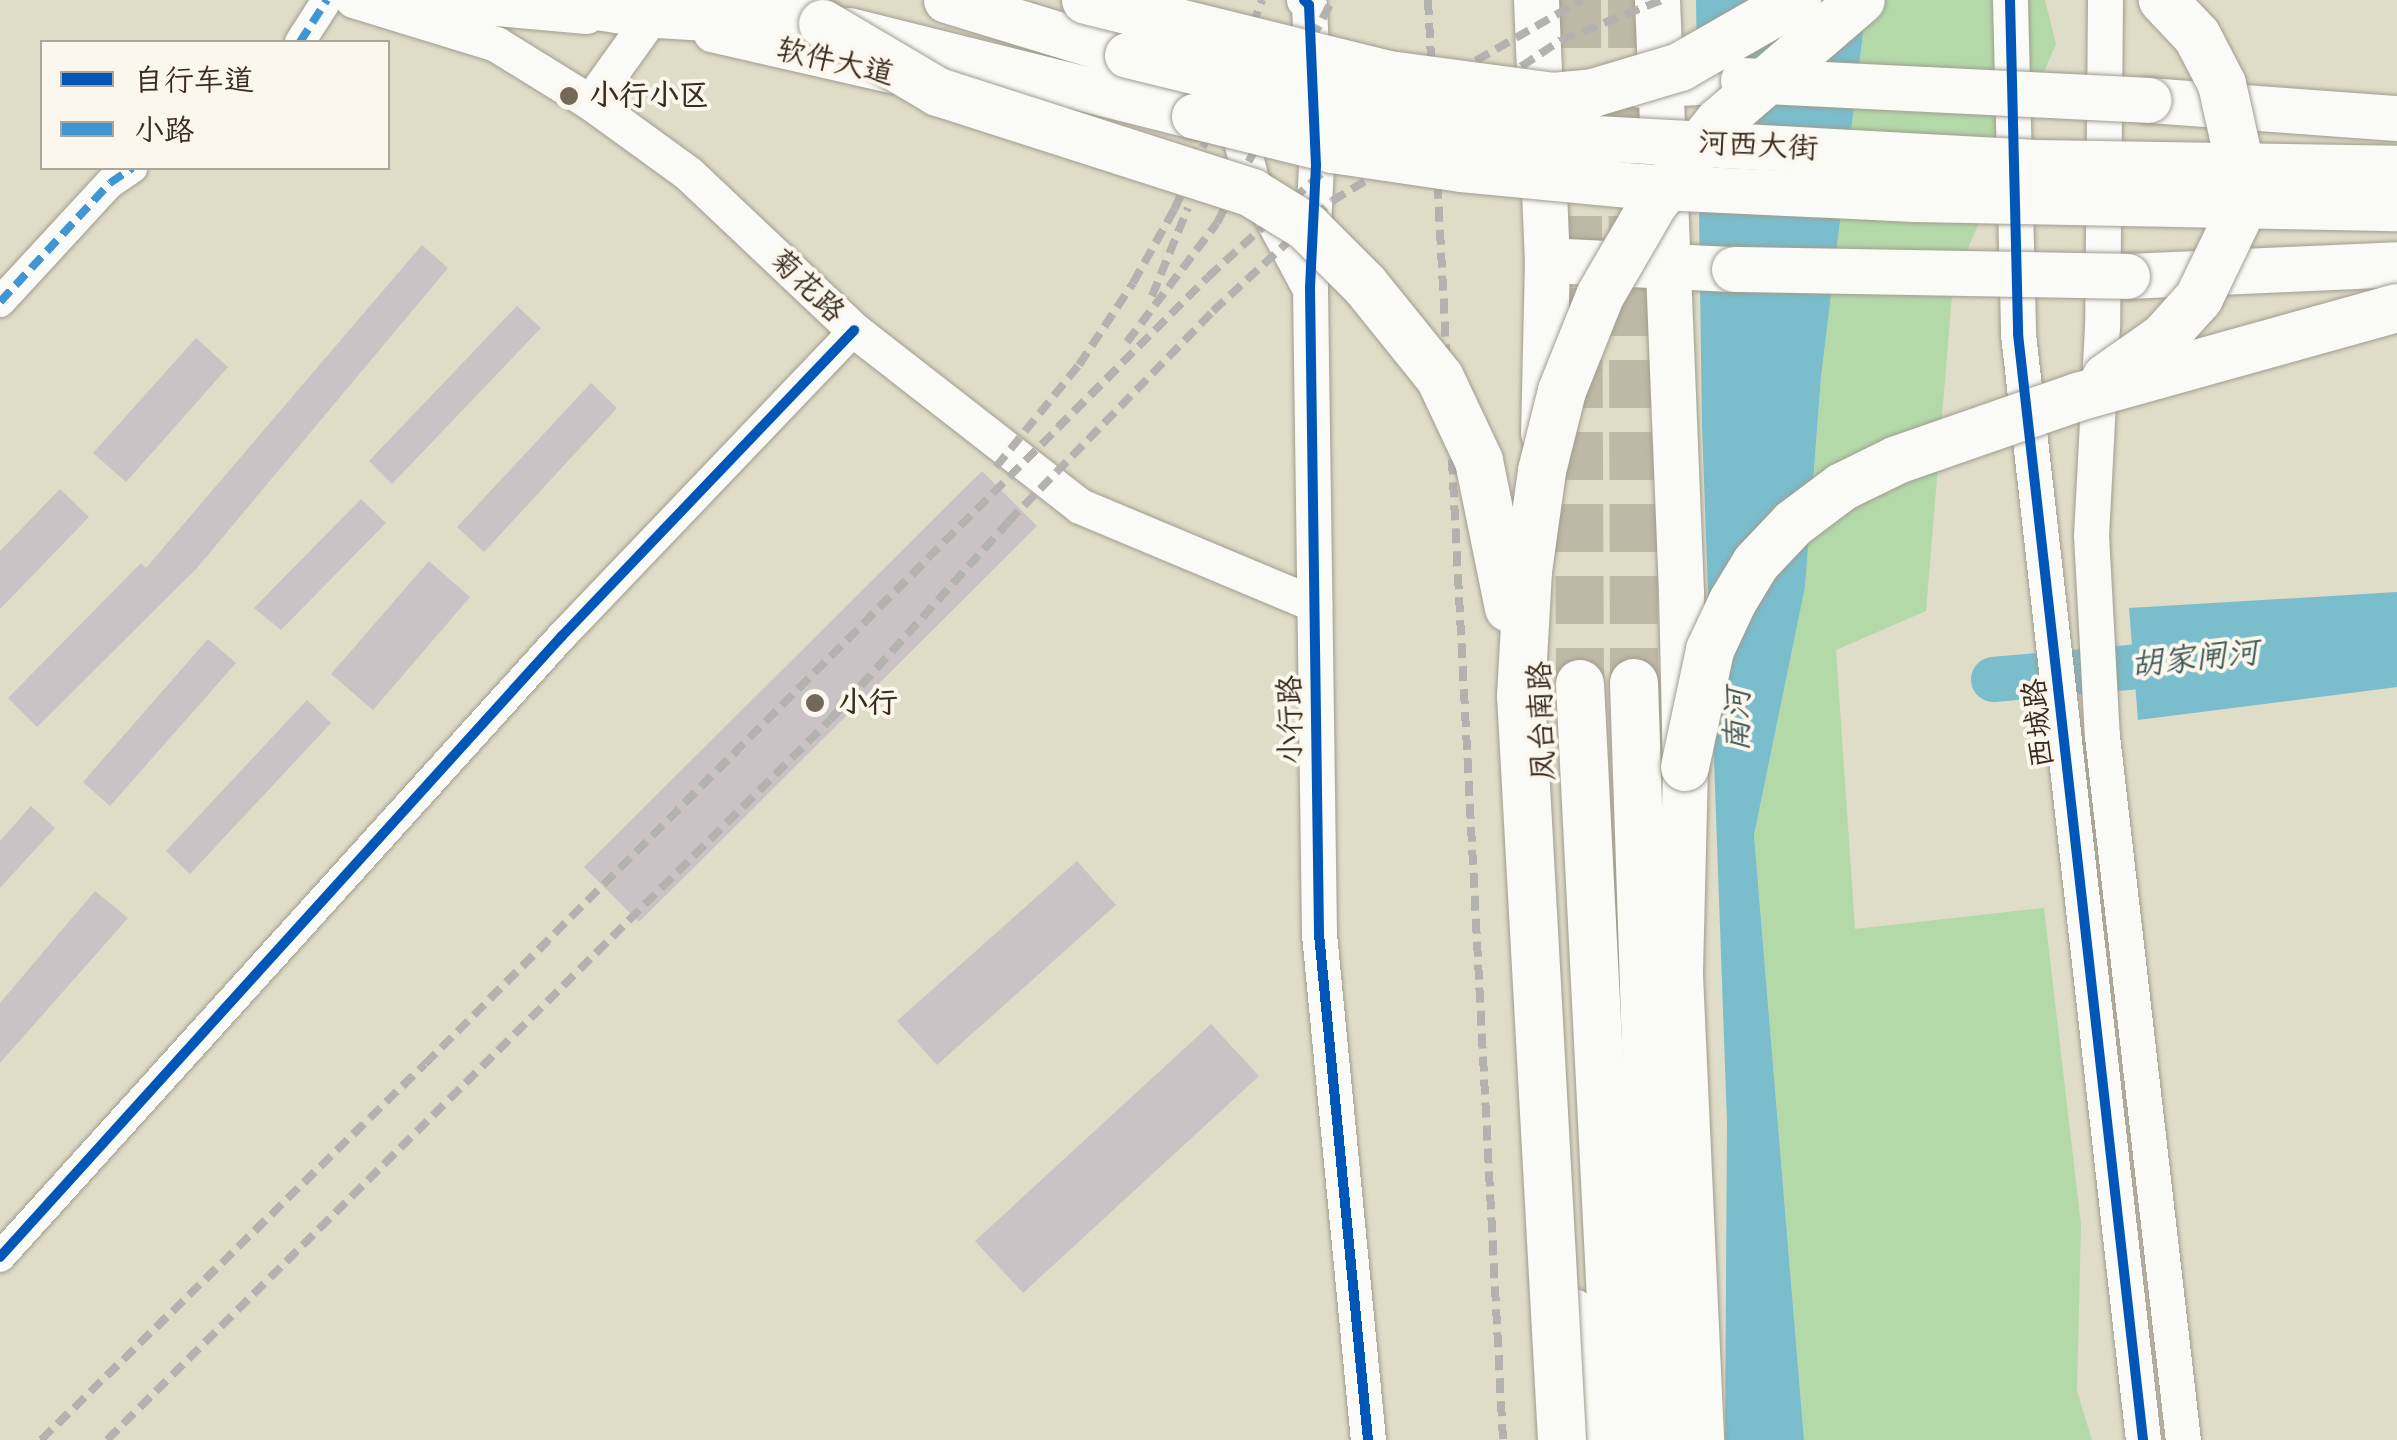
<!DOCTYPE html>
<meta charset="utf-8">
<style>
body{margin:0}
#map{position:relative;width:2397px;height:1440px;overflow:hidden;background:#dfdcc8;font-family:Pangolin,"LXGW WenKai TC",sans-serif}
div>[style]{position:absolute}
.green>*{inset:0;background:#b3d9a9}
.water>*{inset:0;background:#7abdcc}
.river>*{height:45px;margin:-22.5px;padding:0 22.5px;transform-origin:22.5px;border-radius:22.5px;background:#7abdcc}
.building>*{inset:0;background:#cac2c5}
.trunk-tunnel>*{height:48px;margin-top:-24px;transform-origin:0;background:repeating-linear-gradient(90deg,#beb8a6 0 48px,transparent 0 72px)}
.roads{filter:drop-shadow(0 0 2px #a09c8f) drop-shadow(0 0 2px #a09c8f)}
.minor>*{height:30px;margin:-15px;padding:0 15px;transform-origin:15px;border-radius:15px;background:#fafaf7}
.tertiary>*{height:35px;margin:-17.5px;padding:0 17.5px;transform-origin:17.5px;border-radius:17.5px;background:#fafaf7}
.primary>*{height:45px;margin:-22.5px;padding:0 22.5px;transform-origin:22.5px;border-radius:22.5px;background:#fafaf7}
.trunk>*{height:48px;margin:-24px;padding:0 24px;transform-origin:24px;border-radius:24px;background:#fafaf7}
.rail>*{height:8px;margin-top:-4px;transform-origin:0;background:repeating-linear-gradient(90deg,#b4b2ae 0 15px,transparent 0 23px)}
.bridges{filter:drop-shadow(0 0 2px #a09c8f) drop-shadow(0 0 2px #a09c8f)}
.primary-bridge>*{height:45px;margin:-22.5px;padding:0 22.5px;transform-origin:22.5px;border-radius:22.5px;background:#fafaf7}
.trunk-bridge>*{height:48px;margin:-24px;padding:0 24px;transform-origin:24px;border-radius:24px;background:#fafaf7}
.quiet>*{height:8px;margin-top:-4px;transform-origin:0;background:repeating-linear-gradient(90deg,#3e96d5 0 15px,transparent 0 23px)}
.cycleway>*{height:10px;margin:-5px;padding:0 5px;transform-origin:5px;border-radius:5px;background:#0057b8}
.dots>*{width:28px;height:28px;translate:-50% -50%;box-sizing:border-box;border:5px solid #fbf7ec;border-radius:50%}
span{translate:-50% -50%;white-space:nowrap;text-align:center;line-height:1.15;-webkit-text-stroke:8px #fbf7ec;paint-order:stroke}
.street-label{font-size:30px;color:#3b2a1e}
.poi-label{font-size:30px;color:#3b2a1e;font-weight:700}
.left{translate:0 -50%;text-align:left}
.water-label{font-size:32px;color:#42595b;font-style:italic}
.legend{position:absolute;left:40px;top:40px;width:350px;height:130px;box-sizing:border-box;background:#fbf7ec;border:2px solid #aea59a;margin:0;padding:12px 18px;list-style:none;font-size:30px;color:#3b2a1e}
.legend li{display:flex;align-items:center;gap:20px;height:50px}
.legend b{width:50px;border:2px solid #aea59a}
</style>
<div id="map">
<div class="green">
<i style="clip-path:polygon(1858px 0,2045px 0,2056px 44px,1953px 283px,1926px 611px,1836px 650px,1855px 929px,2044px 908px,2081px 1225px,2077px 1391px,2092px 1440px,1804px 1440px,1754px 835px,1805px 586px,1821px 377px,1863px 33px)"></i>
</div>
<div class="water">
<i style="clip-path:polygon(1696px 0,1858px 0,1863px 33px,1821px 377px,1805px 587px,1754px 835px,1804px 1440px,1725px 1440px,1727px 1122px,1702px 425px)"></i>
<i style="clip-path:polygon(2397px 592px,2397px 687px,2138px 720px,2129px 608px)"></i>
</div>
<div class="river">
<i style="left:1993px;top:679px;width:204px;rotate:-5.1deg"></i>
</div>
<div class="building">
<i style="clip-path:polygon(422px 245px,448px 268px,197px 568px,37px 727px,8px 698px,141px 563px,146px 568px)"></i>
<i style="clip-path:polygon(517px 306px,541px 328px,392px 484px,369px 461px)"></i>
<i style="clip-path:polygon(196px 338px,228px 367px,126px 482px,93px 453px)"></i>
<i style="clip-path:polygon(591px 383px,617px 408px,484px 552px,457px 527px)"></i>
<i style="clip-path:polygon(982px 471px,1037px 526px,639px 922px,584px 867px)"></i>
<i style="clip-path:polygon(60px 489px,89px 517px,0 609px,0 551px)"></i>
<i style="clip-path:polygon(361px 499px,386px 523px,281px 630px,254px 608px)"></i>
<i style="clip-path:polygon(429px 561px,470px 597px,373px 710px,331px 674px)"></i>
<i style="clip-path:polygon(208px 639px,236px 663px,110px 806px,83px 782px)"></i>
<i style="clip-path:polygon(307px 700px,331px 723px,190px 874px,166px 851px)"></i>
<i style="clip-path:polygon(31px 806px,55px 828px,0 888px,0 841px)"></i>
<i style="clip-path:polygon(1077px 861px,1116px 905px,937px 1065px,897px 1021px)"></i>
<i style="clip-path:polygon(95px 891px,128px 918px,0 1063px,0 1003px)"></i>
<i style="clip-path:polygon(1211px 1024px,1259px 1076px,1023px 1293px,975px 1241px)"></i>
</div>
<div class="trunk-tunnel">
<i style="left:1577px;top:0;width:684px;rotate:89.75deg"></i>
<i style="left:1632px;top:0;width:683px;rotate:89.83deg"></i>
</div>
<div class="roads">
<div class="minor">
<i style="left:300px;top:42px;width:50px;rotate:-57.3deg"></i>
<i style="left:0;top:302px;width:162px;rotate:-47.3deg"></i>
<i style="left:110px;top:183px;width:27px;rotate:-34deg"></i>
<i style="left:0;top:1257px;width:838px;rotate:-47.86deg"></i>
<i style="left:562px;top:636px;width:423px;rotate:-46.3deg"></i>
</div>
<div class="tertiary">
<i style="left:353px;top:0;width:150px;rotate:17.1deg"></i>
<i style="left:496px;top:44px;width:110px;rotate:31.7deg"></i>
<i style="left:590px;top:102px;width:122px;rotate:36deg"></i>
<i style="left:689px;top:174px;width:227px;rotate:43.4deg"></i>
<i style="left:854px;top:330px;width:286px;rotate:37.9deg"></i>
<i style="left:1080px;top:506px;width:254px;rotate:22.7deg"></i>
<i style="left:407px;top:0;width:180px;rotate:5.1deg"></i>
<i style="left:1304px;top:0;width:7px;rotate:45deg"></i>
<i style="left:1309px;top:5px;width:160px;rotate:87.5deg"></i>
<i style="left:1316px;top:165px;width:123px;rotate:92.8deg"></i>
<i style="left:1310px;top:288px;width:646px;rotate:89.2deg"></i>
<i style="left:1319px;top:934px;width:508px;rotate:84.47deg"></i>
<i style="left:2010px;top:0;width:334px;rotate:88.6deg"></i>
<i style="left:2018px;top:334px;width:1113px;rotate:83.55deg"></i>
<i style="left:2105px;top:0;width:326px;rotate:90.5deg"></i>
<i style="left:2102px;top:326px;width:209px;rotate:93deg"></i>
<i style="left:2091px;top:535px;width:201px;rotate:86.9deg"></i>
<i style="left:2102px;top:736px;width:709px;rotate:83.44deg"></i>
<i style="left:711px;top:34px;width:184px;rotate:12.9deg"></i>
<i style="left:590px;top:102px;width:100px;rotate:-54.4deg"></i>
<i style="left:1232px;top:107px;width:74px;rotate:75.2deg"></i>
<i style="left:1251px;top:179px;width:123px;rotate:61.8deg"></i>
</div>
<div class="primary">
<i style="left:946px;top:0;width:189px;rotate:16.9deg"></i>
<i style="left:1536px;top:0;width:260px;rotate:87.6deg"></i>
<i style="left:1547px;top:260px;width:173px;rotate:91.3deg"></i>
<i style="left:1657px;top:0;width:592px;rotate:87.68deg"></i>
<i style="left:1681px;top:592px;width:175px;rotate:88.7deg"></i>
<i style="left:1685px;top:767px;width:208px;rotate:91.4deg"></i>
<i style="left:1680px;top:975px;width:465px;rotate:87.4deg"></i>
<i style="left:849px;top:30px;width:356px;rotate:14deg"></i>
<i style="left:1640px;top:85px;width:103px;rotate:-2.8deg"></i>
<i style="left:2149px;top:100px;width:249px;rotate:4.2deg"></i>
<i style="left:1547px;top:260px;width:187px;rotate:2.8deg"></i>
<i style="left:2127px;top:276px;width:270px;rotate:-2.5deg"></i>
<i style="left:1573px;top:1311px;width:131px;rotate:80.8deg"></i>
</div>
<div class="trunk">
<i style="left:561px;top:0;width:80px;rotate:9.3deg"></i>
<i style="left:640px;top:13px;width:183px;rotate:3.4deg"></i>
<i style="left:1634px;top:683px;width:757px;rotate:88.11deg"></i>
<i style="left:1580px;top:684px;width:757px;rotate:87.12deg"></i>
</div>
</div>
<div class="rail">
<i style="left:1428px;top:0;width:1442px;rotate:87.02deg"></i>
<i style="left:1152px;top:296px;width:95px;rotate:-67.8deg"></i>
<i style="left:1127px;top:342px;width:149px;rotate:-52.9deg"></i>
<i style="left:1217px;top:223px;width:251px;rotate:-62.7deg"></i>
<i style="left:996px;top:467px;width:132px;rotate:-50.9deg"></i>
<i style="left:1079px;top:365px;width:98px;rotate:-56.6deg"></i>
<i style="left:1133px;top:283px;width:84px;rotate:-60.7deg"></i>
<i style="left:1174px;top:210px;width:132px;rotate:-65.4deg"></i>
<i style="left:1229px;top:90px;width:96px;rotate:-69.9deg"></i>
<i style="left:41px;top:1440px;width:537px;rotate:-44.4deg"></i>
<i style="left:425px;top:1064px;width:1110px;rotate:-45.15deg"></i>
<i style="left:1208px;top:277px;width:187px;rotate:-42.4deg"></i>
<i style="left:1346px;top:151px;width:90px;rotate:-38.7deg"></i>
<i style="left:1416px;top:95px;width:191px;rotate:-29.8deg"></i>
<i style="left:107px;top:1440px;width:1020px;rotate:-44.88deg"></i>
<i style="left:830px;top:720px;width:266px;rotate:-48deg"></i>
<i style="left:1008px;top:522px;width:294px;rotate:-45.8deg"></i>
<i style="left:1213px;top:311px;width:162px;rotate:-42.7deg"></i>
<i style="left:1332px;top:201px;width:87px;rotate:-31deg"></i>
<i style="left:1407px;top:156px;width:99px;rotate:-40.1deg"></i>
<i style="left:1483px;top:92px;width:94px;rotate:-33.7deg"></i>
<i style="left:1561px;top:40px;width:109px;rotate:-21.6deg"></i>
</div>
<div class="bridges">
<div class="primary-bridge">
<i style="left:1127px;top:55px;width:219px;rotate:13.7deg"></i>
<i style="left:1340px;top:107px;width:147px;rotate:9.8deg"></i>
<i style="left:1485px;top:132px;width:551px;rotate:3.12deg"></i>
<i style="left:2035px;top:162px;width:362px;rotate:0.9deg"></i>
<i style="left:1743px;top:80px;width:406px;rotate:2.8deg"></i>
<i style="left:1194px;top:116px;width:142px;rotate:13.8deg"></i>
<i style="left:1332px;top:150px;width:130px;rotate:8.4deg"></i>
<i style="left:1461px;top:169px;width:179px;rotate:5.5deg"></i>
<i style="left:1639px;top:186px;width:275px;rotate:2.7deg"></i>
<i style="left:1914px;top:199px;width:483px;rotate:1.1deg"></i>
<i style="left:1734px;top:269px;width:393px;rotate:1deg"></i>
</div>
<div class="trunk-bridge">
<i style="left:1086px;top:0;width:312px;rotate:13.9deg"></i>
<i style="left:1389px;top:75px;width:165px;rotate:7.6deg"></i>
<i style="left:1553px;top:97px;width:40px;rotate:-5.7deg"></i>
<i style="left:1593px;top:93px;width:91px;rotate:-16.6deg"></i>
<i style="left:1680px;top:67px;width:135px;rotate:-29.8deg"></i>
<i style="left:823px;top:24px;width:134px;rotate:30.6deg"></i>
<i style="left:938px;top:92px;width:330px;rotate:17.8deg"></i>
<i style="left:1252px;top:193px;width:65px;rotate:31.7deg"></i>
<i style="left:1307px;top:227px;width:82px;rotate:45deg"></i>
<i style="left:1365px;top:285px;width:119px;rotate:51.1deg"></i>
<i style="left:1440px;top:378px;width:92px;rotate:64.8deg"></i>
<i style="left:1479px;top:461px;width:150px;rotate:78.5deg"></i>
<i style="left:2106px;top:378px;width:70px;rotate:-35.1deg"></i>
<i style="left:2163px;top:338px;width:54px;rotate:-48deg"></i>
<i style="left:2199px;top:298px;width:85px;rotate:-64.3deg"></i>
<i style="left:2236px;top:221px;width:43px;rotate:-80.5deg"></i>
<i style="left:2243px;top:179px;width:97px;rotate:-102.5deg"></i>
<i style="left:2222px;top:84px;width:54px;rotate:-117.5deg"></i>
<i style="left:2197px;top:36px;width:50px;rotate:-133.4deg"></i>
<i style="left:1685px;top:767px;width:120px;rotate:-77.9deg"></i>
<i style="left:1710px;top:650px;width:54px;rotate:-64.9deg"></i>
<i style="left:1733px;top:601px;width:44px;rotate:-58.8deg"></i>
<i style="left:1756px;top:563px;width:55px;rotate:-46.5deg"></i>
<i style="left:1794px;top:523px;width:60px;rotate:-36.9deg"></i>
<i style="left:1842px;top:487px;width:61px;rotate:-26.1deg"></i>
<i style="left:1897px;top:460px;width:192px;rotate:-19.2deg"></i>
<i style="left:2078px;top:397px;width:331px;rotate:-15.6deg"></i>
<i style="left:1562px;top:1440px;width:745px;rotate:-93.15deg"></i>
<i style="left:1521px;top:696px;width:125px;rotate:-86.8deg"></i>
<i style="left:1528px;top:571px;width:101px;rotate:-82deg"></i>
<i style="left:1542px;top:471px;width:82px;rotate:-76deg"></i>
<i style="left:1562px;top:391px;width:102px;rotate:-68.2deg"></i>
<i style="left:1600px;top:296px;width:108px;rotate:-59.9deg"></i>
<i style="left:1654px;top:203px;width:104px;rotate:-51.3deg"></i>
<i style="left:1719px;top:122px;width:187px;rotate:-40.7deg"></i>
</div>
</div>
<div class="quiet">
<i style="left:300px;top:42px;width:50px;rotate:-57.3deg"></i>
<i style="left:0;top:302px;width:162px;rotate:-47.3deg"></i>
<i style="left:110px;top:183px;width:27px;rotate:-34deg"></i>
</div>
<div class="cycleway">
<i style="left:1304px;top:0;width:7px;rotate:45deg"></i>
<i style="left:1309px;top:5px;width:160px;rotate:87.5deg"></i>
<i style="left:1316px;top:165px;width:123px;rotate:92.8deg"></i>
<i style="left:1310px;top:288px;width:646px;rotate:89.2deg"></i>
<i style="left:1319px;top:934px;width:508px;rotate:84.47deg"></i>
<i style="left:2010px;top:0;width:334px;rotate:88.6deg"></i>
<i style="left:2018px;top:334px;width:1113px;rotate:83.55deg"></i>
<i style="left:0;top:1257px;width:838px;rotate:-47.86deg"></i>
<i style="left:562px;top:636px;width:423px;rotate:-46.3deg"></i>
</div>
<div class="dots">
<i style="left:569px;top:96px;background:#74685a"></i>
<i style="left:815px;top:703px;background:#74685a"></i>
</div>
<div class="street-label">
<span style="left:835px;top:62px;rotate:13deg">软件大道</span>
<span style="left:1758px;top:146px;rotate:3deg">河西大街</span>
<span style="left:807px;top:286px;rotate:44deg">菊花路</span>
<span style="left:1291px;top:720px;rotate:-91deg">小行路</span>
<span style="left:1542px;top:721px;rotate:-92deg">凤台南路</span>
<span style="left:2039px;top:723px;rotate:-96deg">西城路</span>
</div>
<div class="poi-label">
<span class="left" style="left:589px;top:96px">小行小区</span>
<span class="left" style="left:838px;top:703px">小行</span>
</div>
<div class="water-label">
<span style="left:2195px;top:659px;rotate:-6deg">胡家闸河</span>
<span style="left:1738px;top:720px;rotate:-89deg">南河</span>
</div>
<ul class="legend">
<li><b style="height:12px;background:#0057b8"></b>自行车道</li>
<li><b style="height:12px;background:#3e96d5"></b>小路</li>
</ul>
</div>
